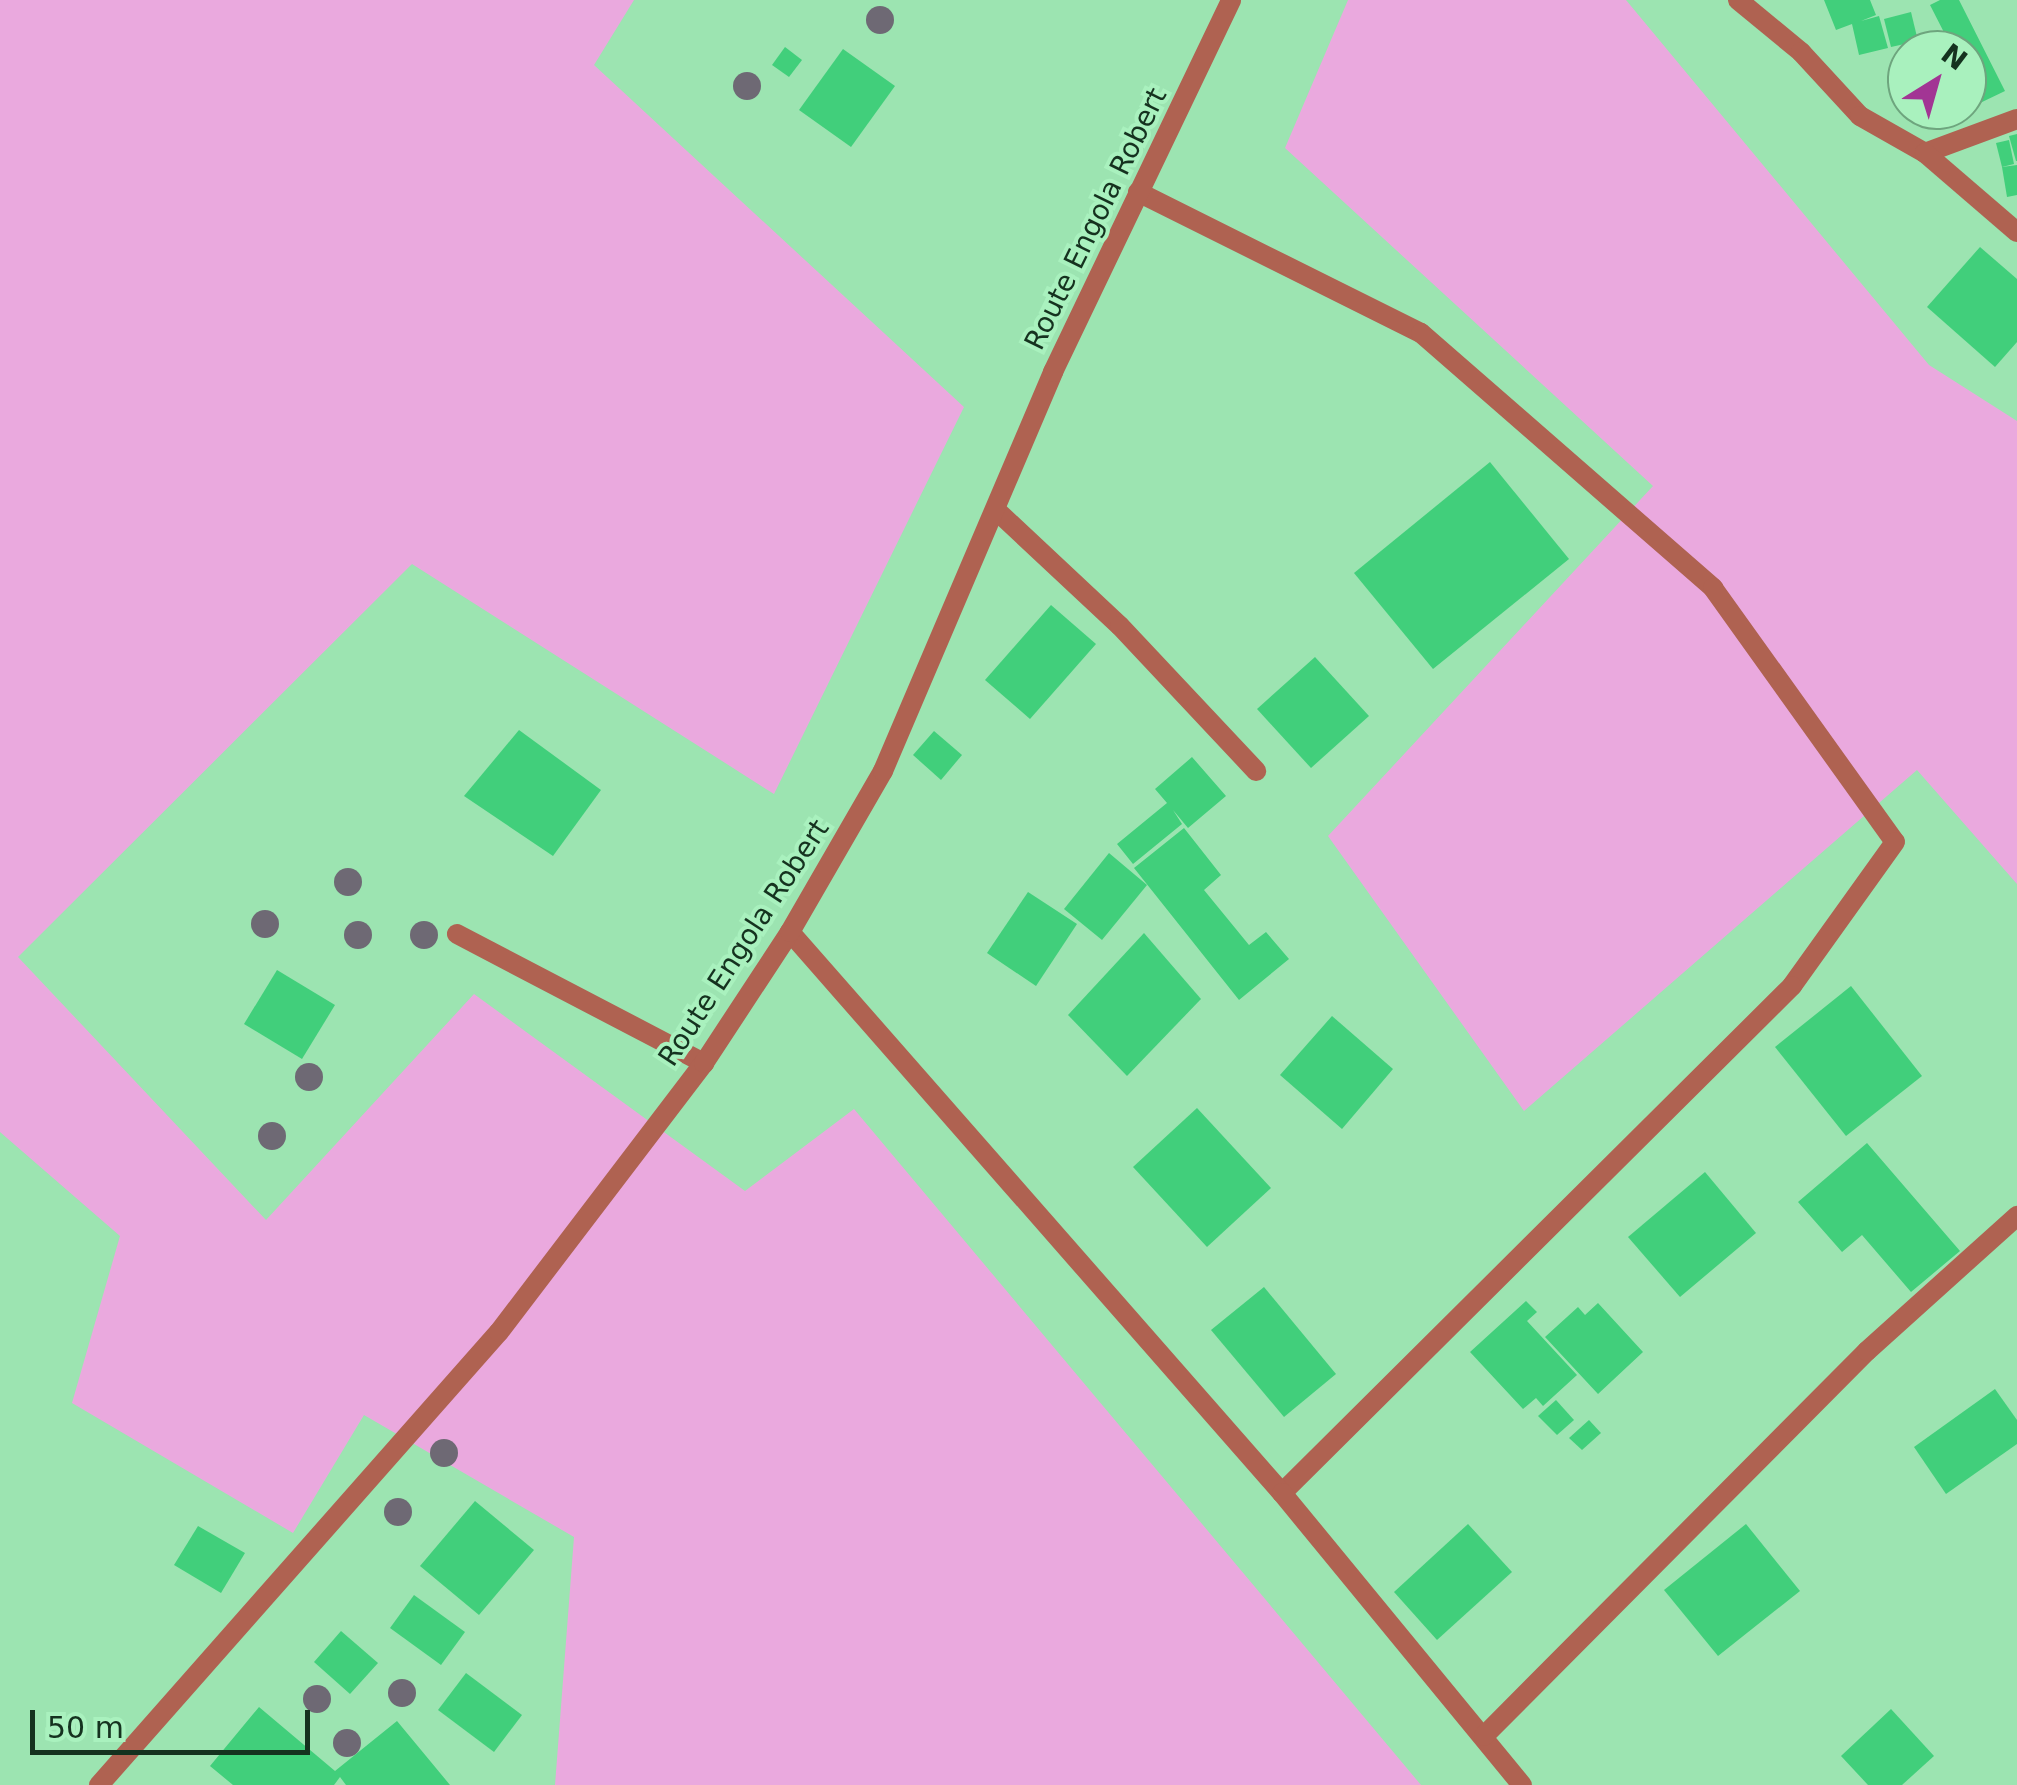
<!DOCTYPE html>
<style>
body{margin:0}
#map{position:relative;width:2017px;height:1785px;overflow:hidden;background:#9ce4b1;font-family:"DejaVu Sans",sans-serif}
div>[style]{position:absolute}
.green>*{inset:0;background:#eaa9de}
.building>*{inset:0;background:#41cf7b}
.minor>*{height:20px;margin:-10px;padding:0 10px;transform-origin:10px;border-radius:10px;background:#af6251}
.tertiary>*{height:20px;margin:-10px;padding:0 10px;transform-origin:10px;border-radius:10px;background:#af6251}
.trees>*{width:28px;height:28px;margin:-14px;border-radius:50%;background:#6e6974}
span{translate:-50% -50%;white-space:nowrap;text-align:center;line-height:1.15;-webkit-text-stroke:8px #a9f1be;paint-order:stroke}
.street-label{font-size:28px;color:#15321f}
.north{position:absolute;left:1887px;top:30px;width:100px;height:100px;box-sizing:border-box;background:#a9f1be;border:2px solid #6ea57e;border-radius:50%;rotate:37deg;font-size:28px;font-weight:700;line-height:40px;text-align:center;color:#15321f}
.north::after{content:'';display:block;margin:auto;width:35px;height:45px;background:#a23594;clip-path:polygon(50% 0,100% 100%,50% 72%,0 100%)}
.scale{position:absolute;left:30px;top:1710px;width:280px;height:45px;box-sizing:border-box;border:5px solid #15321f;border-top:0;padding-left:12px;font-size:30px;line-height:35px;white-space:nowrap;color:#15321f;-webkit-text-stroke:8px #a9f1be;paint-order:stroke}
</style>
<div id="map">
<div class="green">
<i style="clip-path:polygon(0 0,634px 0,594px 65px,964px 407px,774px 794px,412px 564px,18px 957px,266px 1220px,474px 994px,745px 1191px,854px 1109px,1421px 1785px,555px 1785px,574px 1537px,364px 1415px,293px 1533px,72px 1403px,120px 1236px,0 1132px)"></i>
<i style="clip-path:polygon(1348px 0,1626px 0,1929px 365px,2017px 421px,2017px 884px,1917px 770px,1524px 1111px,1328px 836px,1653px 486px,1285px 148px)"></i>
</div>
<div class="building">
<i style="clip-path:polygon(1824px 0,1870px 0,1876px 15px,1861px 21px,1879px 16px,1888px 48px,1859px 55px,1852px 24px,1836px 30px)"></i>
<i style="clip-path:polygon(1940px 0,1959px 0,2005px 91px,1980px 103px,1967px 77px,1967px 50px,1953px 50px,1930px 5px)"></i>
<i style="clip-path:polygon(1911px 12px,1918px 41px,1891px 47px,1884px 19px)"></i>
<i style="clip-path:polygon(785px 47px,802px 60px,789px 77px,772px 65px)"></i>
<i style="clip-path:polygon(843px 49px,895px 86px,851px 147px,799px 110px)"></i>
<i style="clip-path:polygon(2017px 134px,2017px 161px,2016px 161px,2009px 136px)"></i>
<i style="clip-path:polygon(2009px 140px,2014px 164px,2002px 167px,1996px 143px)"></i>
<i style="clip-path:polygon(2017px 165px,2017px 195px,2007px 197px,2002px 167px)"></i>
<i style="clip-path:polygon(1980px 247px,2017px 279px,2017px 342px,1995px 367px,1927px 307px)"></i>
<i style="clip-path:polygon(1490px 462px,1569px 559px,1433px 669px,1354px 573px)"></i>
<i style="clip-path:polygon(1051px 605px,1096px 644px,1030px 719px,985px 680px)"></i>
<i style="clip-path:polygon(1315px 657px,1369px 716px,1311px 768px,1257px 709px)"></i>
<i style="clip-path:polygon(519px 730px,601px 790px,553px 856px,464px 796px)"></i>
<i style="clip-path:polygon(934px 731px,962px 755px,941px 780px,913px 755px)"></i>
<i style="clip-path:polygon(1192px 757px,1226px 796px,1188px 828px,1173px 810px,1182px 824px,1133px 864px,1117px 844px,1167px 803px,1155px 789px)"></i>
<i style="clip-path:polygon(1184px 828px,1221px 875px,1204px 890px,1249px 945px,1266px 932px,1289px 959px,1239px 1000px,1134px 868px)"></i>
<i style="clip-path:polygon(1109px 853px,1147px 885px,1102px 940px,1064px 909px)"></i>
<i style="clip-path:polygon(1028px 892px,1077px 924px,1036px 986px,987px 953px)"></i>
<i style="clip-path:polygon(1144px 933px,1201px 999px,1127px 1076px,1068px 1015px)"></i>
<i style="clip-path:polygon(277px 970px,335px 1005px,302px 1059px,244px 1024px)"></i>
<i style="clip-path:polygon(1851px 986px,1922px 1076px,1846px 1136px,1775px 1047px)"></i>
<i style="clip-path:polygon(1332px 1016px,1393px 1069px,1342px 1129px,1280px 1075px)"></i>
<i style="clip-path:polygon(1197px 1108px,1271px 1188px,1207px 1247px,1133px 1167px)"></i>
<i style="clip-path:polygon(1867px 1143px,1960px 1251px,1911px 1292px,1862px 1235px,1842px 1252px,1798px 1202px)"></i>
<i style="clip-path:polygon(1705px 1172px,1756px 1233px,1680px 1297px,1628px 1237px)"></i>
<i style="clip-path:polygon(1264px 1287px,1336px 1374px,1284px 1417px,1211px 1330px)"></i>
<i style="clip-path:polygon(1526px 1301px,1537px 1312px,1527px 1321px,1577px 1375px,1543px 1406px,1536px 1398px,1523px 1409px,1470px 1352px)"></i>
<i style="clip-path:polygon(1598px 1303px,1643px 1352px,1598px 1394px,1545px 1337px,1578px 1307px,1585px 1315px)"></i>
<i style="clip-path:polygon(1995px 1389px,2017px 1420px,2017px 1444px,1946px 1494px,1914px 1447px)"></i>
<i style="clip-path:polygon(1556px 1400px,1574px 1420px,1557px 1435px,1538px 1416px)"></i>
<i style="clip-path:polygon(1589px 1420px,1601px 1433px,1582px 1450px,1569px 1438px)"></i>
<i style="clip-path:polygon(475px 1501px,534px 1550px,479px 1615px,420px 1566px)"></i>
<i style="clip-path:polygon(1468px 1524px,1512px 1572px,1437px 1640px,1394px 1592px)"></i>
<i style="clip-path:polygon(1746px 1524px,1800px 1591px,1718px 1656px,1664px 1590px)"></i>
<i style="clip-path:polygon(198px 1526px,245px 1553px,221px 1593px,174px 1565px)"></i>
<i style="clip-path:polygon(414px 1595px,465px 1632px,441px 1665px,390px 1628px)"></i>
<i style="clip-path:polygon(341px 1631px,378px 1663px,350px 1694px,314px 1662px)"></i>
<i style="clip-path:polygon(466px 1673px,522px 1715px,494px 1752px,438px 1710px)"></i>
<i style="clip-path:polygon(259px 1707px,335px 1771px,397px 1721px,450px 1785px,346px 1785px,340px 1777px,334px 1785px,233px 1785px,210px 1766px)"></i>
<i style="clip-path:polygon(1891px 1709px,1934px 1756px,1902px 1785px,1868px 1785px,1841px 1756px)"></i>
</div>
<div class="minor">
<i style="left:1738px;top:0;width:82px;rotate:39.5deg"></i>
<i style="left:1801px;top:52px;width:87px;rotate:47.3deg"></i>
<i style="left:1860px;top:116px;width:75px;rotate:29.6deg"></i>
<i style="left:1925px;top:153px;width:98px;rotate:-20.3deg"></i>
<i style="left:1925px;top:153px;width:121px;rotate:40.7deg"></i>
<i style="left:1138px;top:192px;width:316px;rotate:26.5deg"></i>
<i style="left:1421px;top:333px;width:388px;rotate:41.1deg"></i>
<i style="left:1713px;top:588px;width:312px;rotate:54.4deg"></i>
<i style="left:1895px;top:842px;width:177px;rotate:125.6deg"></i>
<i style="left:1792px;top:986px;width:719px;rotate:135.17deg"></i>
<i style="left:997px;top:511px;width:168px;rotate:43.1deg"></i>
<i style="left:1120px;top:626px;width:199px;rotate:46.8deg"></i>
<i style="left:790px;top:932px;width:746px;rotate:48.75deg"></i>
<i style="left:1282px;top:1493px;width:378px;rotate:50.6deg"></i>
<i style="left:457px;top:934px;width:279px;rotate:27.6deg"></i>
<i style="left:1484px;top:1736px;width:543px;rotate:-45.15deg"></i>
<i style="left:1867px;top:1351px;width:202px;rotate:-42deg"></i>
</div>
<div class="tertiary">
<i style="left:99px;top:1785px;width:604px;rotate:-48.56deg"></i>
<i style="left:499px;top:1332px;width:338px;rotate:-52.7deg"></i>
<i style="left:704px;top:1063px;width:157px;rotate:-56.7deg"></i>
<i style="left:790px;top:932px;width:186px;rotate:-60deg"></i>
<i style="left:883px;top:771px;width:434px;rotate:-66.9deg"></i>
<i style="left:1053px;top:372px;width:412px;rotate:-64.4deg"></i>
</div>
<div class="trees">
<i style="left:880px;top:20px"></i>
<i style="left:747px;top:86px"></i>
<i style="left:348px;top:882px"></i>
<i style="left:265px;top:924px"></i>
<i style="left:358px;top:935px"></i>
<i style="left:424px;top:935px"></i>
<i style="left:309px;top:1077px"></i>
<i style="left:272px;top:1136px"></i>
<i style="left:444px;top:1453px"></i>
<i style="left:398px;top:1512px"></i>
<i style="left:402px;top:1693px"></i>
<i style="left:317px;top:1699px"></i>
<i style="left:347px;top:1743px"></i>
</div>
<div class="street-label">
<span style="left:1096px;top:219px;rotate:-64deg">Route Engola Robert</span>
<span style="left:744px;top:943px;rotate:-57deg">Route Engola Robert</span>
</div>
<div class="north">N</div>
<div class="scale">50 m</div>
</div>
